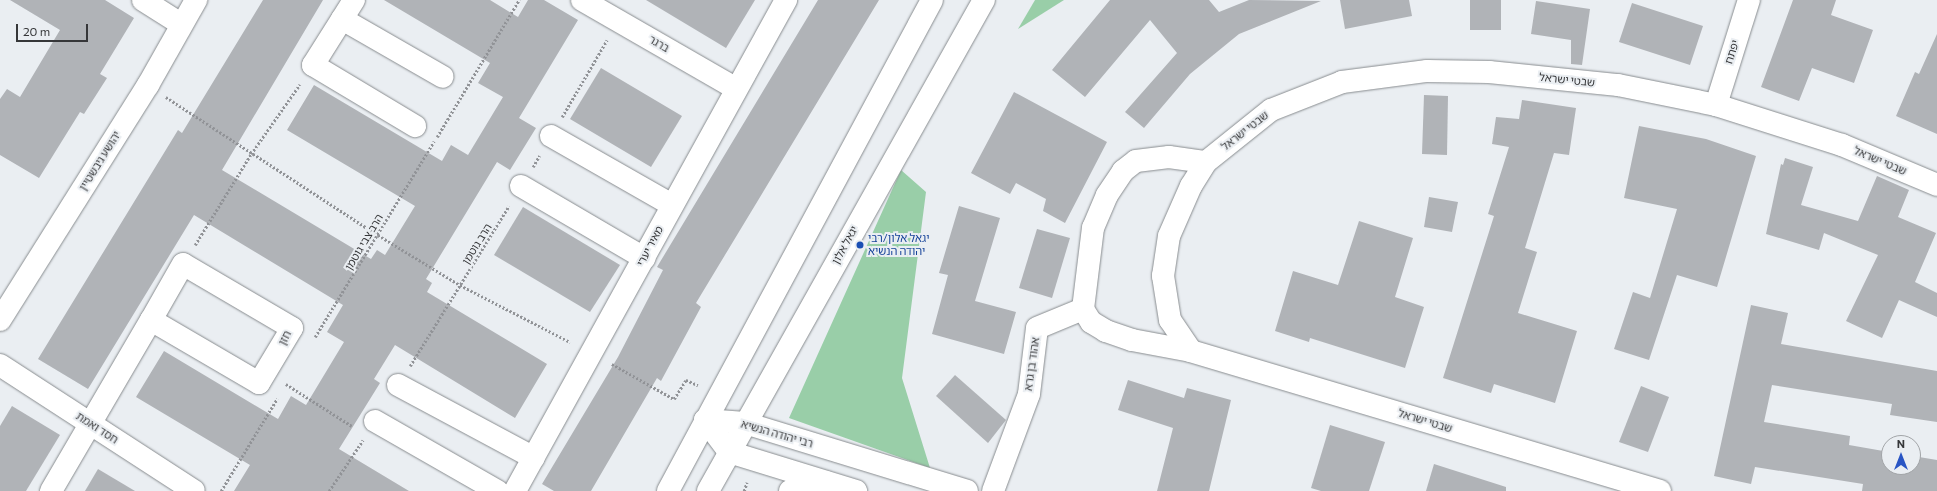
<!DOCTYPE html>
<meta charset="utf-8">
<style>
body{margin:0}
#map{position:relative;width:1937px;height:491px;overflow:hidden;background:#eaeef2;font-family:Commissioner,"Noto Sans Hebrew",sans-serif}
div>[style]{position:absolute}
.green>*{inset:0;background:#99cea8}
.building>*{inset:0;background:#b0b3b7}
.path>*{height:2.5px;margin-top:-1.25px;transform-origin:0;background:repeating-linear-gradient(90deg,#919397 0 2px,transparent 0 4px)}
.roads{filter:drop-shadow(0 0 1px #888c8f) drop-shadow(0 0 1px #888c8f)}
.street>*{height:22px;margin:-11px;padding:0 11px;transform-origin:11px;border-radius:11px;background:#fff}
.secondary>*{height:22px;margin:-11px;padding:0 11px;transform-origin:11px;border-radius:11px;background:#fff}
.dots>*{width:11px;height:11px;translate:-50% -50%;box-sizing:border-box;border:2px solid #eaeef2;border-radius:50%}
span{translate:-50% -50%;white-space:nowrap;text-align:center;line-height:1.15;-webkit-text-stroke:4px #eaeef2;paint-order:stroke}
.street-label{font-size:11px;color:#363739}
.transit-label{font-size:11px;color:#164399}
.left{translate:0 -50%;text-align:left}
.north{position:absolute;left:1881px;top:435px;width:40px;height:40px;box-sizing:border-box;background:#eaeef2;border:1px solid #a2a5a8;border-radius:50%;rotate:0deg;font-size:11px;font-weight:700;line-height:16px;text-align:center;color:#363739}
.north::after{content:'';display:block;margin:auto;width:14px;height:18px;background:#2955c4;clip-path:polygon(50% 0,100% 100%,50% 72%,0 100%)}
.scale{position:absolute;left:16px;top:24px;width:72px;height:18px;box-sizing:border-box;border:2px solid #363739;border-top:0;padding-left:5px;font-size:12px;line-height:14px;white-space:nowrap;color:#363739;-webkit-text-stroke:3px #eaeef2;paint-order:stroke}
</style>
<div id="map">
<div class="green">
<i style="clip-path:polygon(1035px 0,1064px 0,1018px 29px)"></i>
<i style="clip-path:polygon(901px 170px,926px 192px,902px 378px,930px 468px,789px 418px)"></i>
</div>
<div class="building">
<i style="clip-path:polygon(10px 0,105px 0,134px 18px,100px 74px,107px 78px,84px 114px,80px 112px,39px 178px,0 155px,0 99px,7px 89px,20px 97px,60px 30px)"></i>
<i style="clip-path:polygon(263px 0,323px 0,222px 170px,371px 259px,377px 250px,385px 255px,415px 206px,287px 130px,314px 85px,442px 161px,451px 145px,468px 155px,503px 97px,478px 83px,490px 63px,384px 0,490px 0,518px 17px,528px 0,544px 0,578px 20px,519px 118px,536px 128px,510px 170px,497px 162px,426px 279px,432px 283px,427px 292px,547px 364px,515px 418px,395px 345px,374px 379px,380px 383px,339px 449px,409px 491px,234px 491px,250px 465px,136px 397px,164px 351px,278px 419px,291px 396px,306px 405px,344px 342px,327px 332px,343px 305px,194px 215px,88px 389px,38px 359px,178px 130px,182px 133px)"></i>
<i style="clip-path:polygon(646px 0,755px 0,726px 48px)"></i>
<i style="clip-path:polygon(818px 0,879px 0,696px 303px,701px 307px,661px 381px,657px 378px,591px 491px,554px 491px,542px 484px,618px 357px,663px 270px,657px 267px)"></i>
<i style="clip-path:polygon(1110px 0,1209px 0,1219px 12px,1249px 0,1321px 1px,1239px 34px,1190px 74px,1144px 128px,1125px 112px,1177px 53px,1150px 20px,1085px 97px,1052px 70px)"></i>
<i style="clip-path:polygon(1340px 0,1409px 0,1412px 16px,1345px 29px)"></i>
<i style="clip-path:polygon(1470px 0,1501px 0,1501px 30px,1470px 30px)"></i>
<i style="clip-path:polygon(1793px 0,1836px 0,1831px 15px,1873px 30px,1854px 83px,1812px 68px,1799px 101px,1761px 87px)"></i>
<i style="clip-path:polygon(1536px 1px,1590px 9px,1582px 65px,1571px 64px,1571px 40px,1531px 34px)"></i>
<i style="clip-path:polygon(1632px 3px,1703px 26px,1690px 65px,1619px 42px)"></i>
<i style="clip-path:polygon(1937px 34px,1937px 134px,1896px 116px,1915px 72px,1919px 74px)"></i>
<i style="clip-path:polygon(601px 68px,682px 116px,651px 167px,570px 119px)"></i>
<i style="clip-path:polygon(1014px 92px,1107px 142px,1065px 223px,1043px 211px,1046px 199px,1016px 183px,1010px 194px,971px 173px)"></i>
<i style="clip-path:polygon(1424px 95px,1448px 96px,1447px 155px,1422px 154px)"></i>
<i style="clip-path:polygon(1522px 100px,1576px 108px,1569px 155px,1554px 153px,1525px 248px,1537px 252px,1518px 313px,1577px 331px,1555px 403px,1494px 384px,1491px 393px,1443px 378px,1494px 216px,1488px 214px,1509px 147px,1492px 144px,1496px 117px,1519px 119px)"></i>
<i style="clip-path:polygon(1639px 126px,1706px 139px,1756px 156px,1717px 287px,1677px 275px,1649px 360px,1614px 349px,1633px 292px,1650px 298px,1677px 209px,1624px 198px)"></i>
<i style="clip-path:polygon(1785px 158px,1813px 167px,1801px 205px,1858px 221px,1877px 176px,1909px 190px,1898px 217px,1936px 233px,1915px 282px,1937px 293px,1937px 317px,1899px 300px,1882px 338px,1846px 321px,1878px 255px,1824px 233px,1819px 250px,1766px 234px,1781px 164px,1783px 165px)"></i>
<i style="clip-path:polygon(1429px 197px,1458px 202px,1452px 232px,1424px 227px)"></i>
<i style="clip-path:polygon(959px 206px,1000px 218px,975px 301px,1016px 312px,1004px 354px,932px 334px,948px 275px,939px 273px)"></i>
<i style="clip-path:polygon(523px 207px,620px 265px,590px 312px,494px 255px)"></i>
<i style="clip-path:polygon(1359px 221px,1413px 238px,1395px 297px,1424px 307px,1405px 368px,1310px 338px,1309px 342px,1275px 331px,1293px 271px,1338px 285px)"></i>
<i style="clip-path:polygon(1037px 229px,1070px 238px,1052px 298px,1019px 288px)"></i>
<i style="clip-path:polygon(1751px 305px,1788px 313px,1781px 344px,1937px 371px,1937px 422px,1890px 415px,1892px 404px,1772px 385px,1764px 422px,1850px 436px,1849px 445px,1889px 452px,1889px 467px,1913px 467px,1913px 456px,1937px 460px,1937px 491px,1862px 491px,1863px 484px,1755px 467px,1751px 484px,1714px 476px)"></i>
<i style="clip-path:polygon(955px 375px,1006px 420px,988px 443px,936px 396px)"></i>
<i style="clip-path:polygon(1128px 380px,1184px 398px,1187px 388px,1231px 400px,1209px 491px,1157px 491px,1173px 428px,1118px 410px)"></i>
<i style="clip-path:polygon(1641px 386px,1669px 397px,1648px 452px,1619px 442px)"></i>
<i style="clip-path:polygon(12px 406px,60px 435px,26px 491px,0 491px,0 426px)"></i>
<i style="clip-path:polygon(1330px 425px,1385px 442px,1369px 491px,1321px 491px,1311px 488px)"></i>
<i style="clip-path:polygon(1434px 464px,1506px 487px,1506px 491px,1426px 491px)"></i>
<i style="clip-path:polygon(98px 469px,135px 491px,85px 491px)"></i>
</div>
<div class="path">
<i style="left:166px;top:97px;width:253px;rotate:33.1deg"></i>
<i style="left:378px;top:235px;width:96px;rotate:31.4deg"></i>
<i style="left:460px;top:285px;width:124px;rotate:27.4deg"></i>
<i style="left:562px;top:117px;width:89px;rotate:-59.7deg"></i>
<i style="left:437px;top:137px;width:160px;rotate:-59.1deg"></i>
<i style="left:533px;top:167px;width:13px;rotate:-61deg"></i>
<i style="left:195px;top:245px;width:107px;rotate:-58.4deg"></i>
<i style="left:251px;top:154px;width:85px;rotate:-55deg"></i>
<i style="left:315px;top:337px;width:229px;rotate:-58.7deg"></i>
<i style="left:612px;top:364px;width:71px;rotate:29.4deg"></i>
<i style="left:674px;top:399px;width:22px;rotate:-58deg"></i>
<i style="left:686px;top:380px;width:13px;rotate:23deg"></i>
<i style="left:410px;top:366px;width:188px;rotate:-58.3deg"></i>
<i style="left:286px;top:384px;width:78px;rotate:32.5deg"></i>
<i style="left:221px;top:491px;width:108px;rotate:-58.7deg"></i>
<i style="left:329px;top:491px;width:61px;rotate:-56.3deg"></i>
<i style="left:744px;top:491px;width:9px;rotate:-72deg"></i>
</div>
<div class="roads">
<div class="street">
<i style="left:143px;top:0;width:45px;rotate:32.3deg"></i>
<i style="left:354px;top:0;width:77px;rotate:122.2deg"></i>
<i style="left:313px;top:65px;width:119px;rotate:30.9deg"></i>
<i style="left:582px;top:0;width:177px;rotate:29.9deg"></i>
<i style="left:342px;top:19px;width:116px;rotate:29.9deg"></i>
<i style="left:1716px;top:105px;width:110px;rotate:-72.6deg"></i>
<i style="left:551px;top:136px;width:139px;rotate:29.7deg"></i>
<i style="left:521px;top:186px;width:143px;rotate:30.3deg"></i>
<i style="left:0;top:320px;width:278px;rotate:-57.8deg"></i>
<i style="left:148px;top:85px;width:98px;rotate:-60.5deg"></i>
<i style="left:1191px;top:351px;width:60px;rotate:-169.4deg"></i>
<i style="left:1132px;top:340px;width:28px;rotate:-161deg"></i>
<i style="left:1106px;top:331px;width:17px;rotate:-149deg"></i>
<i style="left:1091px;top:322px;width:15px;rotate:-122deg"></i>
<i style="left:1083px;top:309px;width:82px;rotate:-83deg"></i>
<i style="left:1093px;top:228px;width:36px;rotate:-67deg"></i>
<i style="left:1107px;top:195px;width:29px;rotate:-56deg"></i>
<i style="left:1123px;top:171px;width:16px;rotate:-38deg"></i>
<i style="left:1136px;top:161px;width:33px;rotate:-7deg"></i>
<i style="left:1169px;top:157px;width:37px;rotate:8deg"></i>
<i style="left:0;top:365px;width:231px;rotate:33deg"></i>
<i style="left:398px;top:385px;width:154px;rotate:28.2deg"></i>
<i style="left:375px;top:421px;width:141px;rotate:29.8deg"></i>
<i style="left:51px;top:491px;width:198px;rotate:-59.7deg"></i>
<i style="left:151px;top:320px;width:125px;rotate:30.3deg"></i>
<i style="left:259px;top:383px;width:64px;rotate:-59deg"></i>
<i style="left:292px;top:328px;width:126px;rotate:-149.6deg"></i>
<i style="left:183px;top:264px;width:64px;rotate:119.7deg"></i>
<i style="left:515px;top:491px;width:561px;rotate:-61.1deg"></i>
<i style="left:993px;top:491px;width:103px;rotate:-69.6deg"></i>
<i style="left:1029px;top:394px;width:66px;rotate:-83.1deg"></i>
<i style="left:1037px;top:328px;width:50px;rotate:-22.4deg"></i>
<i style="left:1660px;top:491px;width:489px;rotate:-163.4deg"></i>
<i style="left:1191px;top:351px;width:37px;rotate:-124deg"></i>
<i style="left:1170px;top:320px;width:45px;rotate:-99deg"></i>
<i style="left:1163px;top:276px;width:40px;rotate:-81.5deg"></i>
<i style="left:1169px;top:236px;width:55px;rotate:-66.3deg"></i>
<i style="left:1191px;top:186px;width:28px;rotate:-58deg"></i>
<i style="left:1206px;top:162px;width:83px;rotate:-38.7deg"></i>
<i style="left:1271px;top:110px;width:76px;rotate:-21.5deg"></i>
<i style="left:1342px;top:82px;width:86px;rotate:-7.4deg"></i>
<i style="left:1427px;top:71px;width:62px;rotate:0.9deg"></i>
<i style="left:1489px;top:72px;width:130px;rotate:5.8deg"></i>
<i style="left:1618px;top:85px;width:100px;rotate:11.5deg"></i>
<i style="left:1716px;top:105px;width:132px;rotate:17.6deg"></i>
<i style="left:1842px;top:145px;width:103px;rotate:22.8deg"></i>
</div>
<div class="secondary">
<i style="left:705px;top:420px;width:40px;rotate:4.3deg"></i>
<i style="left:745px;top:423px;width:232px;rotate:17deg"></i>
<i style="left:705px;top:420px;width:40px;rotate:53deg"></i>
<i style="left:729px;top:452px;width:133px;rotate:17.1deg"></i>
<i style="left:668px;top:491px;width:557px;rotate:-61.73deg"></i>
<i style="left:708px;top:491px;width:563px;rotate:-60.66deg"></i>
<i style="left:790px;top:491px;width:37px;rotate:-14deg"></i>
</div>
</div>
<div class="dots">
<i style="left:860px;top:245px;background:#1a4fb4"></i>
</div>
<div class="street-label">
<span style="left:659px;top:44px;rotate:30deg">ברגר</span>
<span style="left:1732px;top:52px;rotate:-72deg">יפתח</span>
<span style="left:1567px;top:80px;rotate:6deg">שבטי ישראל</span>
<span style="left:1245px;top:131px;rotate:-38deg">שבטי ישראל</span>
<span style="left:100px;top:161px;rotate:-58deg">יהושע גיבשטיין</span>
<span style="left:1880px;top:161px;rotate:23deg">שבטי ישראל</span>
<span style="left:364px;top:242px;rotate:-59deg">הרב צבי גוטמן</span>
<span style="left:477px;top:244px;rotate:-58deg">הרב גוטמן</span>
<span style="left:845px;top:245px;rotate:-61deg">יגאל אלון</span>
<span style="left:650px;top:246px;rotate:-62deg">מאיר יערי</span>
<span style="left:285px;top:338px;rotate:-63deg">חזן</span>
<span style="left:1032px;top:364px;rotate:-82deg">אהוד בן גרא</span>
<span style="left:1425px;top:421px;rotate:17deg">שבטי ישראל</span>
<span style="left:97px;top:428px;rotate:33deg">חסד ואמת</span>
<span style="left:777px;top:434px;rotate:16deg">רבי יהודה הנשיא</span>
</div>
<div class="transit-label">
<span class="left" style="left:868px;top:245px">יגאל אלון/רבי<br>יהודה הנשיא</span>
</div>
<div class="north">N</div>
<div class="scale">20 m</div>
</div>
